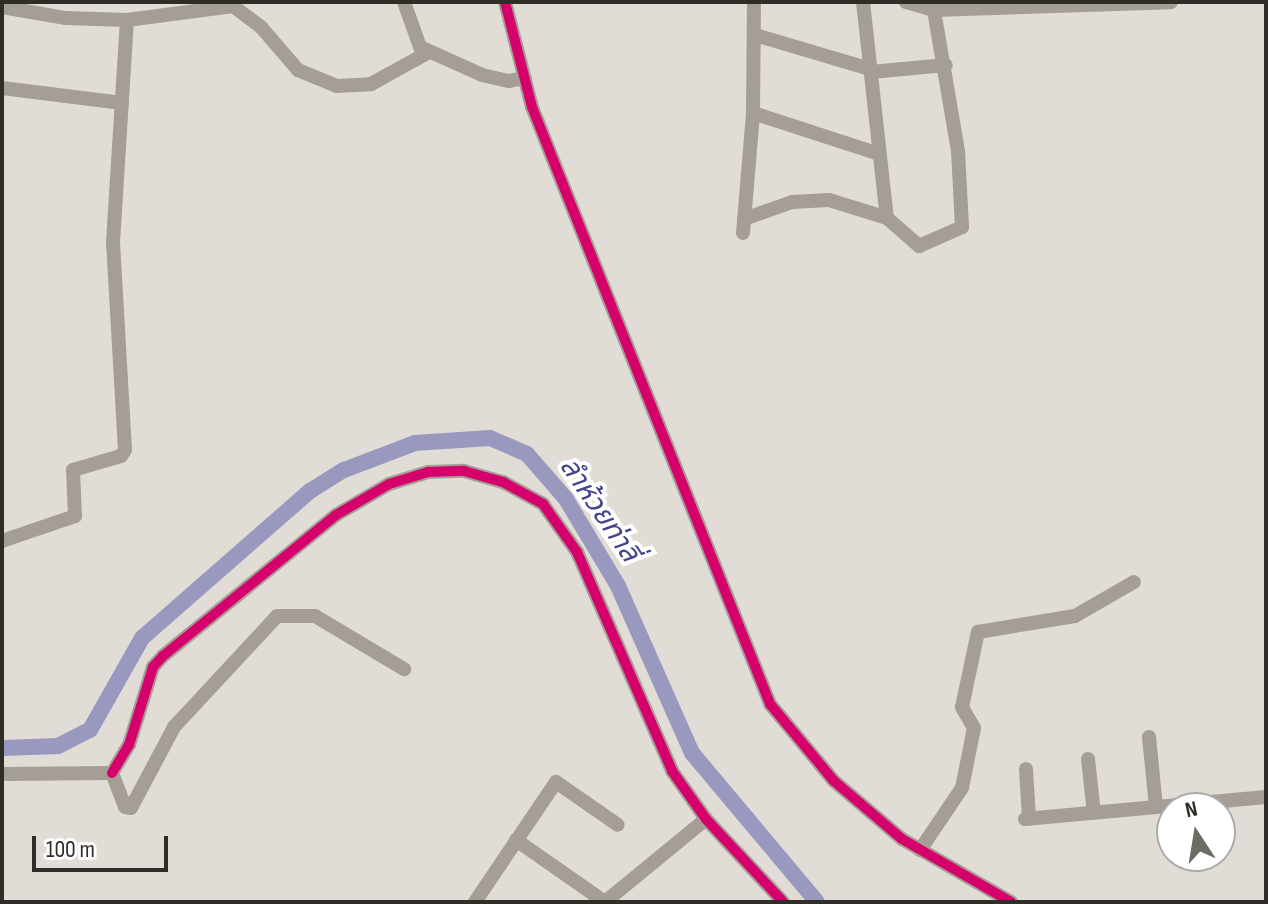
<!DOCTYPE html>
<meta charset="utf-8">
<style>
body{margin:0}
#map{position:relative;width:1268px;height:904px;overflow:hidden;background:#e1dcd5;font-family:"Sofia Sans Condensed","Noto Sans Thai",sans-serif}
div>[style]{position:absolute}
.river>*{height:16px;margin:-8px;padding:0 8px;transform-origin:8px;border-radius:8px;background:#9999bf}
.minor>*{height:14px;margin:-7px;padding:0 7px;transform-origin:7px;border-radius:7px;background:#a59e96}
.cycleway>*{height:10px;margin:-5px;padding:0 5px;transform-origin:5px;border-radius:5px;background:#d6006c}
span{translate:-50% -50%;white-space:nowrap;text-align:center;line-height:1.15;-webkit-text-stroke:8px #fff;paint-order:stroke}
.water-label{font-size:28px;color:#46438c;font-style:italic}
.frame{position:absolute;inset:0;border:4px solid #302c27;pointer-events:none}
.north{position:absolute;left:1156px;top:792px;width:80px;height:80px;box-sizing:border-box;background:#fff;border:2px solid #acaba9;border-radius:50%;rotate:348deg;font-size:22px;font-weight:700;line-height:32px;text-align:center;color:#302c27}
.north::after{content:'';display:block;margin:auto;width:28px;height:36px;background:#6e6a64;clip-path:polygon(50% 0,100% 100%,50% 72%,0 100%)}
.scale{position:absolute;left:32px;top:836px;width:136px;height:36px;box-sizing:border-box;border:4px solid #302c27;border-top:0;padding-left:10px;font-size:24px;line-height:28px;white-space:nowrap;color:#302c27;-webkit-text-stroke:6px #fff;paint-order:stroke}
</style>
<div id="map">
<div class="river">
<i style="left:2px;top:748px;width:56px;rotate:-2deg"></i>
<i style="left:58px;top:746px;width:36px;rotate:-27deg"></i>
<i style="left:90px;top:730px;width:106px;rotate:-60.5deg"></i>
<i style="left:142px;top:638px;width:223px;rotate:-41.2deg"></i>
<i style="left:310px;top:491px;width:40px;rotate:-32deg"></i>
<i style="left:344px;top:470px;width:76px;rotate:-20.8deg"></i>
<i style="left:415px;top:443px;width:75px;rotate:-3.8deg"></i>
<i style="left:490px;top:438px;width:40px;rotate:23.4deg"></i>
<i style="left:527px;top:454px;width:60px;rotate:49.1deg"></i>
<i style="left:566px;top:499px;width:101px;rotate:59.1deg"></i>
<i style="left:618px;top:586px;width:183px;rotate:66.1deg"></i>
<i style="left:692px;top:753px;width:194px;rotate:50deg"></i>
</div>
<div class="minor">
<i style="left:404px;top:2px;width:48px;rotate:70.4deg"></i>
<i style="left:420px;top:47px;width:68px;rotate:24.3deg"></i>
<i style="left:482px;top:75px;width:28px;rotate:13deg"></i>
<i style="left:509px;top:81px;width:16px;rotate:-11deg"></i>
<i style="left:505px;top:2px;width:108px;rotate:75.6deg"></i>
<i style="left:532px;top:107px;width:643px;rotate:68.26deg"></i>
<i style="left:770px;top:704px;width:100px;rotate:50.3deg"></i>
<i style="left:834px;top:781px;width:89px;rotate:40.5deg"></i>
<i style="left:902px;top:839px;width:126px;rotate:30deg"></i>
<i style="left:863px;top:2px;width:217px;rotate:83.7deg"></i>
<i style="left:906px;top:2px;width:29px;rotate:16deg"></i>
<i style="left:934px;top:10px;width:237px;rotate:-1.9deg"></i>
<i style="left:2px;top:7px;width:65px;rotate:9.8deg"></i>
<i style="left:66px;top:18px;width:61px;rotate:1.9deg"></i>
<i style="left:127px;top:20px;width:107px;rotate:-7.5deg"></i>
<i style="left:233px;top:6px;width:35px;rotate:37deg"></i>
<i style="left:261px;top:27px;width:57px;rotate:49.3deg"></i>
<i style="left:298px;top:70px;width:42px;rotate:22.3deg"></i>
<i style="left:337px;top:86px;width:34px;rotate:-3deg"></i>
<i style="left:371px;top:84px;width:66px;rotate:-28.9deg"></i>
<i style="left:755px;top:35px;width:120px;rotate:16.5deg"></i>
<i style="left:871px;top:72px;width:75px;rotate:-5.3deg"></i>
<i style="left:2px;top:88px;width:121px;rotate:7.1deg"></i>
<i style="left:753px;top:113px;width:133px;rotate:18deg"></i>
<i style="left:744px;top:219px;width:51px;rotate:-19.5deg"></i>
<i style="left:792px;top:202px;width:37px;rotate:-3deg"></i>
<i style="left:829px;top:200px;width:61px;rotate:17.2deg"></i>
<i style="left:887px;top:218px;width:43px;rotate:41.2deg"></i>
<i style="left:919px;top:246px;width:47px;rotate:-23.8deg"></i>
<i style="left:962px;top:227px;width:76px;rotate:-93deg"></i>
<i style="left:958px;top:151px;width:143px;rotate:-99.7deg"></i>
<i style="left:743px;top:233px;width:120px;rotate:-85.2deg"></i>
<i style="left:753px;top:113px;width:111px;rotate:-89.5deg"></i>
<i style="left:2px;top:541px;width:77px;rotate:-18.9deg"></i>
<i style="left:75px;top:516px;width:46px;rotate:-92.5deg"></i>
<i style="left:73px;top:470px;width:50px;rotate:-16.3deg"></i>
<i style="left:121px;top:456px;width:7px;rotate:-56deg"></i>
<i style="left:125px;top:450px;width:208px;rotate:-93.3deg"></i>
<i style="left:113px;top:242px;width:222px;rotate:-86.4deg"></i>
<i style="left:1149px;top:737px;width:70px;rotate:84.3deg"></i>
<i style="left:1088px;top:759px;width:54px;rotate:83.7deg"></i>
<i style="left:1026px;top:769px;width:49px;rotate:86.5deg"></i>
<i style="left:112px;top:773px;width:33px;rotate:-59deg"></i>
<i style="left:129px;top:745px;width:82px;rotate:-72.9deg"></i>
<i style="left:153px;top:667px;width:15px;rotate:-48deg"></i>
<i style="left:163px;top:656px;width:223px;rotate:-39.2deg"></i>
<i style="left:336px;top:515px;width:61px;rotate:-30.3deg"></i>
<i style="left:389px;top:484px;width:41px;rotate:-17.1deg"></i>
<i style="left:428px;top:472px;width:36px;rotate:-2deg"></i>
<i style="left:464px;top:471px;width:41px;rotate:15.8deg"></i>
<i style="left:503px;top:482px;width:46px;rotate:28.8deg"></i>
<i style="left:543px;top:504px;width:59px;rotate:54.7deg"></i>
<i style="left:577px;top:552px;width:239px;rotate:66.5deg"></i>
<i style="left:672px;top:771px;width:59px;rotate:54.7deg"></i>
<i style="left:706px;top:819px;width:113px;rotate:47.1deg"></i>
<i style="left:2px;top:774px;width:110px;rotate:-0.5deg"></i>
<i style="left:112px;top:773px;width:36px;rotate:69deg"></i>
<i style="left:125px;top:807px;width:6px;rotate:9deg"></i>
<i style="left:131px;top:808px;width:92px;rotate:-62deg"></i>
<i style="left:174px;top:727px;width:151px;rotate:-47.1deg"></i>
<i style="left:277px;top:616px;width:38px"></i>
<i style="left:315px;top:616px;width:104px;rotate:30.8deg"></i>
<i style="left:1025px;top:819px;width:242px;rotate:-5.2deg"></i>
<i style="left:516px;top:840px;width:108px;rotate:34.9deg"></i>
<i style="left:920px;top:850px;width:75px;rotate:-55.9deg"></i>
<i style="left:962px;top:788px;width:61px;rotate:-78.7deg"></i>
<i style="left:974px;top:728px;width:24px;rotate:-120deg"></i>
<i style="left:962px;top:707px;width:77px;rotate:-78deg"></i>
<i style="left:978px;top:632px;width:98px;rotate:-9.4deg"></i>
<i style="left:1075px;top:616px;width:68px;rotate:-30deg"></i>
<i style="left:475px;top:902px;width:145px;rotate:-56deg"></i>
<i style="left:556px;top:782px;width:75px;rotate:34.7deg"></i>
<i style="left:605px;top:902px;width:131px;rotate:-39.4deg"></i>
</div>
<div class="cycleway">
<i style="left:505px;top:2px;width:108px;rotate:75.6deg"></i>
<i style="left:532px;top:107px;width:643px;rotate:68.26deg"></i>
<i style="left:770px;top:704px;width:100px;rotate:50.3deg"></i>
<i style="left:834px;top:781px;width:89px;rotate:40.5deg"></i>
<i style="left:902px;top:839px;width:126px;rotate:30deg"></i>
<i style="left:112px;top:773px;width:33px;rotate:-59deg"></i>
<i style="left:129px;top:745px;width:82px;rotate:-72.9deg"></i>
<i style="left:153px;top:667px;width:15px;rotate:-48deg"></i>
<i style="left:163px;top:656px;width:223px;rotate:-39.2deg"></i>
<i style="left:336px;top:515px;width:61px;rotate:-30.3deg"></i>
<i style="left:389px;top:484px;width:41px;rotate:-17.1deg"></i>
<i style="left:428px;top:472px;width:36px;rotate:-2deg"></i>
<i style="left:464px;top:471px;width:41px;rotate:15.8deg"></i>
<i style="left:503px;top:482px;width:46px;rotate:28.8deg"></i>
<i style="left:543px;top:504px;width:59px;rotate:54.7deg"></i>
<i style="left:577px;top:552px;width:239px;rotate:66.5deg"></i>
<i style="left:672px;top:771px;width:59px;rotate:54.7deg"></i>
<i style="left:706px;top:819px;width:113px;rotate:47.1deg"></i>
</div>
<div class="water-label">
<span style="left:599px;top:510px;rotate:56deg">ลำห้วยท่าลี่</span>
</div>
<div class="frame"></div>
<div class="north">N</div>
<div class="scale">100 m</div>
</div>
